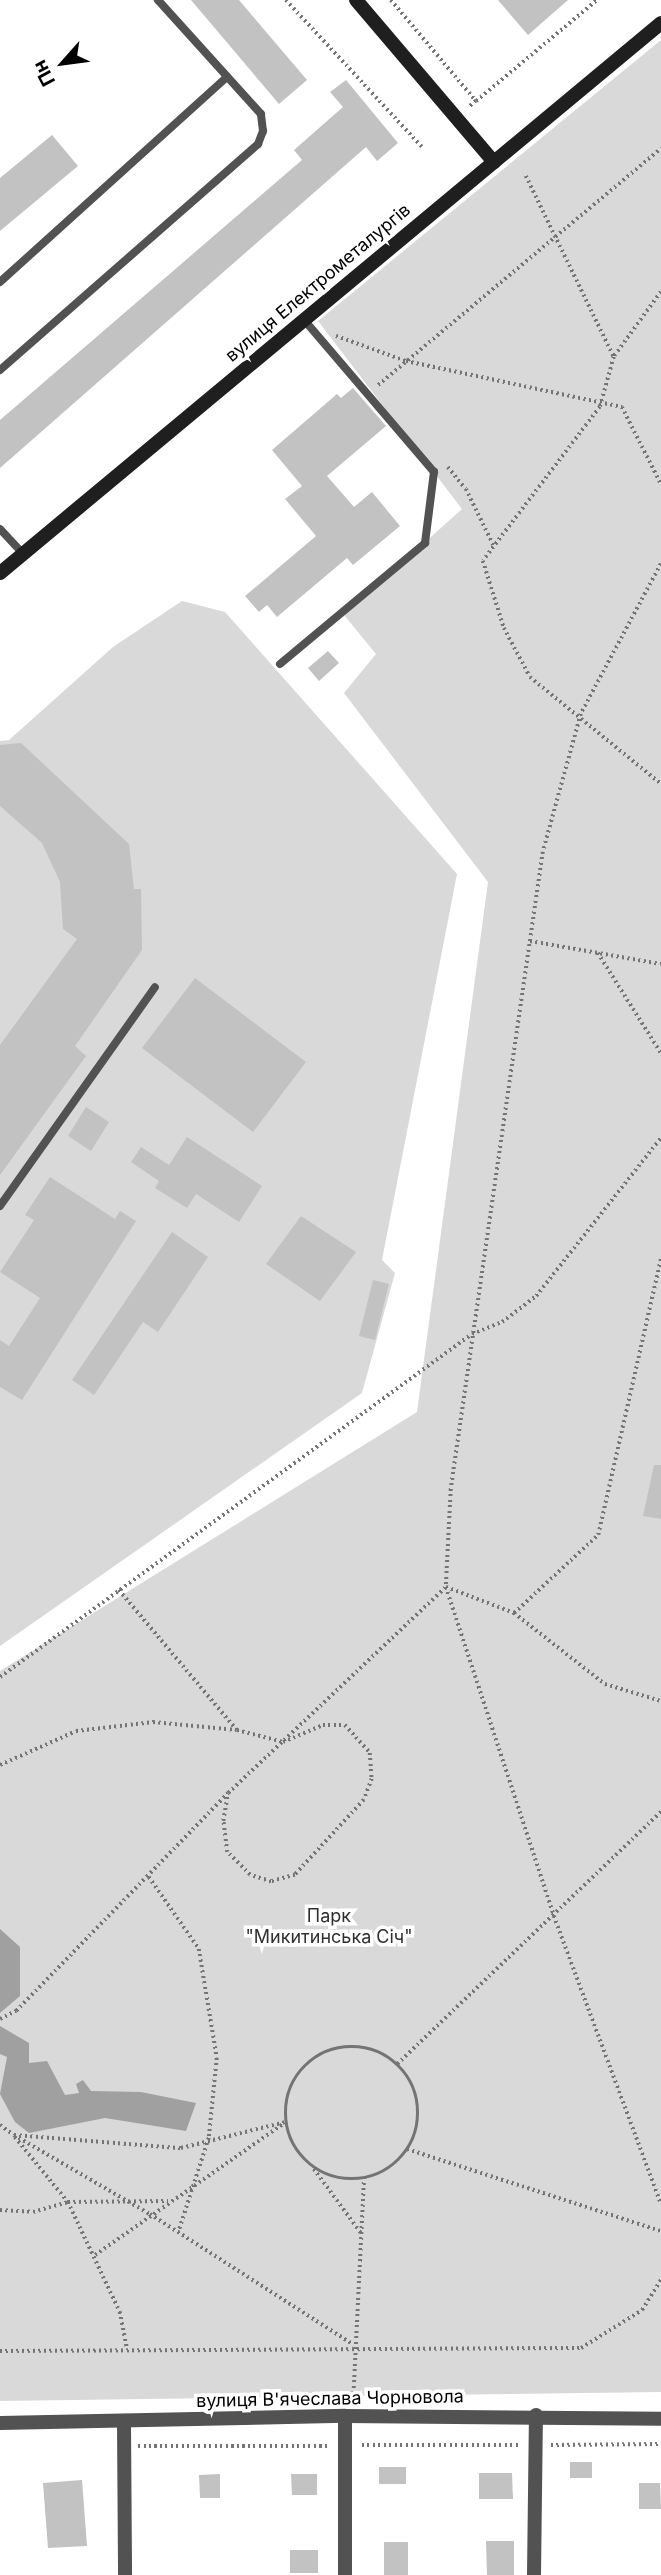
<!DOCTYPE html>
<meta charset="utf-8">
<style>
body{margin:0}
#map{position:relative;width:661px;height:2575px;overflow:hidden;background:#fff;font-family:Inter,sans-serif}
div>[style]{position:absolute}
.green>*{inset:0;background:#d9d9d9}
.water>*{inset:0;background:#a0a0a0}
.building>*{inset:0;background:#c2c2c2}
.path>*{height:3.5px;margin-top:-1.75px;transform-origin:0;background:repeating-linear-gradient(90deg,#747474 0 2px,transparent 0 5.5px)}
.path>.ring{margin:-1.75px;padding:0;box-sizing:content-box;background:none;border:3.5px solid #747474;border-radius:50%}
.service>*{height:8px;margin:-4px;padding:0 4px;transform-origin:4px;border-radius:4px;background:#525252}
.minor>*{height:14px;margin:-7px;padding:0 7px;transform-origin:7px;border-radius:7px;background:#525252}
.secondary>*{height:14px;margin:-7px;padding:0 7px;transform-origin:7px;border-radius:7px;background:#1f1f1f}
span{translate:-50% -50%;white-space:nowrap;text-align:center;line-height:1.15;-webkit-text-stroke:7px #fff;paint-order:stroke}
.street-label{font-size:18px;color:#000}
.park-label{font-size:18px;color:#303030}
.north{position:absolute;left:28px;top:28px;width:70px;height:70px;-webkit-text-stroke:5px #fff;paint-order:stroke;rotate:242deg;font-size:19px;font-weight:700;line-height:28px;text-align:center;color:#000}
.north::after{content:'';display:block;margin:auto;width:24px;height:32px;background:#000;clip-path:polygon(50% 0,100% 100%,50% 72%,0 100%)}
</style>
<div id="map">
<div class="green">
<i style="clip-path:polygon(661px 40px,661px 2392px,0 2401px,0 1671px,417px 1412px,488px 882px,344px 693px,376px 654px,344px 615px,462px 509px,318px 321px)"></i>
<i style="clip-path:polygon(182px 601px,225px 612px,457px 874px,382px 1260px,395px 1273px,362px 1393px,0 1646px,0 741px,9px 740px,113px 647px)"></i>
</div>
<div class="water">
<i style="clip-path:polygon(0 1929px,20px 1947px,20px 1996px,0 2013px)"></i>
<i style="clip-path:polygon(0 2026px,29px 2043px,29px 2063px,47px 2061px,65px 2095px,79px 2093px,76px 2084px,83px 2080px,91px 2091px,141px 2092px,196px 2103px,186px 2131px,105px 2118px,29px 2133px,15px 2122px,0 2094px,7px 2057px,0 2054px)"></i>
</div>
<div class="building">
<i style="clip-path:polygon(191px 0,239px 0,307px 80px,279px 104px)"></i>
<i style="clip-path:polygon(498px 0,568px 0,528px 35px)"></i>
<i style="clip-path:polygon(346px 80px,398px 143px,377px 161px,366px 147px,0 468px,0 420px,302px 160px,294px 150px,343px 107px,330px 92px)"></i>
<i style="clip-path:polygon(52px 135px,78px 166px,0 231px,0 178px)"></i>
<i style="clip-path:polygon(353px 388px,386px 426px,327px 476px,354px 507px,372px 492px,400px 526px,353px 565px,347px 558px,277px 617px,267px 605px,259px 612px,245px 596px,316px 536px,285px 499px,302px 486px,272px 450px,337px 394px,341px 398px)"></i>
<i style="clip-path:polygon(328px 651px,339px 663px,319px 681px,308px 668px)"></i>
<i style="clip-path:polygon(21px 743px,129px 844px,134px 889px,141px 889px,142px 950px,75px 1046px,86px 1056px,0 1175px,0 1045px,77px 939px,63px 929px,60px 882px,42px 843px,0 806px,0 745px)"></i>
<i style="clip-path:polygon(195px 978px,306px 1062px,253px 1132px,142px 1048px)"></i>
<i style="clip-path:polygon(86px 1107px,109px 1122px,91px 1151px,68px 1136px)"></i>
<i style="clip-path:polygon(187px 1137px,262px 1186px,239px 1222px,196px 1194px,187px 1208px,155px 1188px,159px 1181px,131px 1162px,141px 1147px,169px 1165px)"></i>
<i style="clip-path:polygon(50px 1177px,115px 1219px,120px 1211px,136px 1221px,22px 1400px,0 1387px,0 1340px,9px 1346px,40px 1298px,0 1272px,34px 1220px,25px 1215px)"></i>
<i style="clip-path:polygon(301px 1216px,356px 1252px,320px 1301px,266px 1264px)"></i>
<i style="clip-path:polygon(172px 1232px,208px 1257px,158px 1332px,143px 1322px,94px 1395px,72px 1380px)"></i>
<i style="clip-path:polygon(373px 1280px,389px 1284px,375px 1340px,359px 1336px)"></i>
<i style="clip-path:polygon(654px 1465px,661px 1465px,661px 1519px,643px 1516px)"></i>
<i style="clip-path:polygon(570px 2462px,592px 2462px,592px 2478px,570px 2478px)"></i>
<i style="clip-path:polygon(379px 2467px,406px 2467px,406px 2484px,379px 2484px)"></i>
<i style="clip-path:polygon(479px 2473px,512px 2473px,513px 2499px,479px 2499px)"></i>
<i style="clip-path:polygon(220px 2474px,220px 2498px,200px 2498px,199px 2475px)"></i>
<i style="clip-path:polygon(291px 2474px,317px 2474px,317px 2495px,292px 2495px)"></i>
<i style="clip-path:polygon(82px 2480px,87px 2546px,48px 2548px,43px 2483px)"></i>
<i style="clip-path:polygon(639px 2483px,660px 2483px,661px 2509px,639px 2509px)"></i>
<i style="clip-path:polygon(486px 2541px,514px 2541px,514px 2575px,487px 2575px)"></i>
<i style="clip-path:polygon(384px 2542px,408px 2542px,408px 2575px,384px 2575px)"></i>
<i style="clip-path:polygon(290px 2550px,318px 2550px,318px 2573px,290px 2573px)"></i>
</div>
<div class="path">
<i style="left:286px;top:0;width:200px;rotate:47.2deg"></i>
<i style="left:391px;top:0;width:132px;rotate:49.9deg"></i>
<i style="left:476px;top:101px;width:9px;rotate:139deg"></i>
<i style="left:476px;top:101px;width:158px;rotate:-39.9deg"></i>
<i style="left:526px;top:176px;width:201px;rotate:64.1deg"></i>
<i style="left:661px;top:292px;width:80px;rotate:125.9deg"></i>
<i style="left:614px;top:357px;width:52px;rotate:105.6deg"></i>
<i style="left:600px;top:407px;width:193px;rotate:127.2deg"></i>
<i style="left:483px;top:561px;width:70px;rotate:72.6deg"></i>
<i style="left:504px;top:628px;width:55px;rotate:62deg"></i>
<i style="left:530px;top:677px;width:169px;rotate:39.2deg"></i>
<i style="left:336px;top:336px;width:74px;rotate:19.7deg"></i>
<i style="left:406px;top:361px;width:221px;rotate:12deg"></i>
<i style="left:622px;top:407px;width:86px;rotate:63.1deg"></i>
<i style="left:378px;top:385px;width:369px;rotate:-39.9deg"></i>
<i style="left:448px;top:467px;width:28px;rotate:51deg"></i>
<i style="left:466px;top:489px;width:64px;rotate:63.8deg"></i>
<i style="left:661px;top:564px;width:170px;rotate:118.1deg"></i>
<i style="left:581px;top:714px;width:143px;rotate:105.4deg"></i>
<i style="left:543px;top:852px;width:644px;rotate:98.22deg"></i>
<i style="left:451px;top:1489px;width:98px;rotate:92.9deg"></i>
<i style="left:446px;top:1587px;width:346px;rotate:71.8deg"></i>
<i style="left:554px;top:1916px;width:306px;rotate:69.6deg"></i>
<i style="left:530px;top:941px;width:133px;rotate:10deg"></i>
<i style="left:598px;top:953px;width:118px;rotate:57.8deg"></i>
<i style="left:119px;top:1590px;width:183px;rotate:49.9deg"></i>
<i style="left:514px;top:1613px;width:115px;rotate:-42.9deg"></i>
<i style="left:598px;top:1535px;width:284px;rotate:-77.2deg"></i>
<i style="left:0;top:1677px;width:583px;rotate:-36.01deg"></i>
<i style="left:472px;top:1334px;width:32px;rotate:-22deg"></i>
<i style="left:502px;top:1322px;width:43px;rotate:-37.4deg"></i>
<i style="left:536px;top:1296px;width:201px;rotate:-51.7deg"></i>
<i style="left:0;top:1765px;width:83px;rotate:-24.1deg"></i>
<i style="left:76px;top:1731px;width:78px;rotate:-6.7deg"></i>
<i style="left:153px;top:1722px;width:84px;rotate:5.4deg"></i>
<i style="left:237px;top:1730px;width:48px;rotate:14.6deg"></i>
<i style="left:283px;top:1742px;width:43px;rotate:-23deg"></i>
<i style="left:323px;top:1725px;width:22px"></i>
<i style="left:345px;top:1725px;width:38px;rotate:48deg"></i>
<i style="left:370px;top:1753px;width:26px;rotate:86deg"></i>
<i style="left:372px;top:1779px;width:22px;rotate:111deg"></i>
<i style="left:364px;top:1800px;width:102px;rotate:132.6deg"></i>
<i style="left:295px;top:1875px;width:25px;rotate:164deg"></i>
<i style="left:271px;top:1882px;width:22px;rotate:-162deg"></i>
<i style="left:250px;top:1875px;width:33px;rotate:-135deg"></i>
<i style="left:227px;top:1852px;width:31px;rotate:-97deg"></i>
<i style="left:223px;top:1821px;width:27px;rotate:-80deg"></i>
<i style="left:149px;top:1877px;width:88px;rotate:55.2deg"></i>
<i style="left:199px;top:1949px;width:110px;rotate:80.6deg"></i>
<i style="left:217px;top:2058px;width:80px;rotate:95.7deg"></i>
<i style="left:209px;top:2138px;width:98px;rotate:107.9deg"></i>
<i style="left:0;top:2019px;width:18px;rotate:-27deg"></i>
<i style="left:16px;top:2011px;width:304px;rotate:-45.8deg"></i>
<i style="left:228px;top:1793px;width:300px;rotate:-43.4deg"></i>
<i style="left:446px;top:1587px;width:73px;rotate:20.9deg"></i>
<i style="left:514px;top:1613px;width:115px;rotate:38deg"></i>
<i style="left:605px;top:1684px;width:59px;rotate:16.9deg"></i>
<i class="ring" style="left:286px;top:2047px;width:128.5px;height:128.5px"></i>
<i style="left:397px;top:2064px;width:365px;rotate:-43.7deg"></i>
<i style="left:0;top:2125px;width:17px;rotate:36deg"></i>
<i style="left:14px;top:2135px;width:168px;rotate:4.5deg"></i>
<i style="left:181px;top:2148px;width:107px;rotate:-14deg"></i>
<i style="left:14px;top:2135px;width:157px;rotate:30.2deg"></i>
<i style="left:150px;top:2214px;width:242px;rotate:32.7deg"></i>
<i style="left:15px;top:2137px;width:84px;rotate:50.8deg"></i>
<i style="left:68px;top:2202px;width:122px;rotate:64.7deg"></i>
<i style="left:120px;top:2312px;width:38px;rotate:79deg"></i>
<i style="left:407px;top:2149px;width:267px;rotate:17.9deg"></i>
<i style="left:314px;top:2169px;width:79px;rotate:53.7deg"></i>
<i style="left:0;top:2210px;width:33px;rotate:3deg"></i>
<i style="left:33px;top:2212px;width:36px;rotate:-16deg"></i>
<i style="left:68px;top:2202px;width:100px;rotate:-0.6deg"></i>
<i style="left:95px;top:2255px;width:231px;rotate:-34.9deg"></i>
<i style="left:0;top:2351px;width:581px;rotate:-0.3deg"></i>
<i style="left:581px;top:2348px;width:72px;rotate:-31.9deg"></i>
<i style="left:642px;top:2310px;width:36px;rotate:-58deg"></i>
<i style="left:353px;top:2399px;width:221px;rotate:-87.2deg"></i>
<i style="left:362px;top:2445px;width:157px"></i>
<i style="left:551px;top:2445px;width:110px;rotate:-0.5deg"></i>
<i style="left:138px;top:2446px;width:192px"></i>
</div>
<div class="service">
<i style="left:0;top:282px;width:306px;rotate:-42.1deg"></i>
<i style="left:0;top:370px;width:343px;rotate:-41.2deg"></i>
<i style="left:258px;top:144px;width:14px;rotate:-69deg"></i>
<i style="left:263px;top:131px;width:17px;rotate:-97deg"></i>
<i style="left:261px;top:114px;width:154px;rotate:-132.1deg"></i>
<i style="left:0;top:529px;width:34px;rotate:47deg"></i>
<i style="left:280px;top:664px;width:189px;rotate:-39.8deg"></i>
<i style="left:425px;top:543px;width:72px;rotate:-82.8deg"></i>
<i style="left:434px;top:472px;width:200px;rotate:-130.5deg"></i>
<i style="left:0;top:1206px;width:268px;rotate:-54.7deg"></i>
</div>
<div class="minor">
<i style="left:0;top:2423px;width:345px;rotate:-1.2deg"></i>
<i style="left:345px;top:2416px;width:316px;rotate:0.5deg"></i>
<i style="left:124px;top:2424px;width:151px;rotate:89.6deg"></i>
<i style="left:345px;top:2575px;width:159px;rotate:-90deg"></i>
<i style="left:534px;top:2575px;width:160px;rotate:-89.3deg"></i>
</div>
<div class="secondary">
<i style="left:356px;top:0;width:213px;rotate:49.6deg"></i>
<i style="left:0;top:573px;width:860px;rotate:-39.76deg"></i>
</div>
<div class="street-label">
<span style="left:318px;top:283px;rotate:-40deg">вулиця Електрометалургів</span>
<span style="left:330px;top:2399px;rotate:-1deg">вулиця В'ячеслава Чорновола</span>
</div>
<div class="park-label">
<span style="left:329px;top:1927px">Парк<br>"Микитинська Січ"</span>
</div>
<div class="north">Пн</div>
</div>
